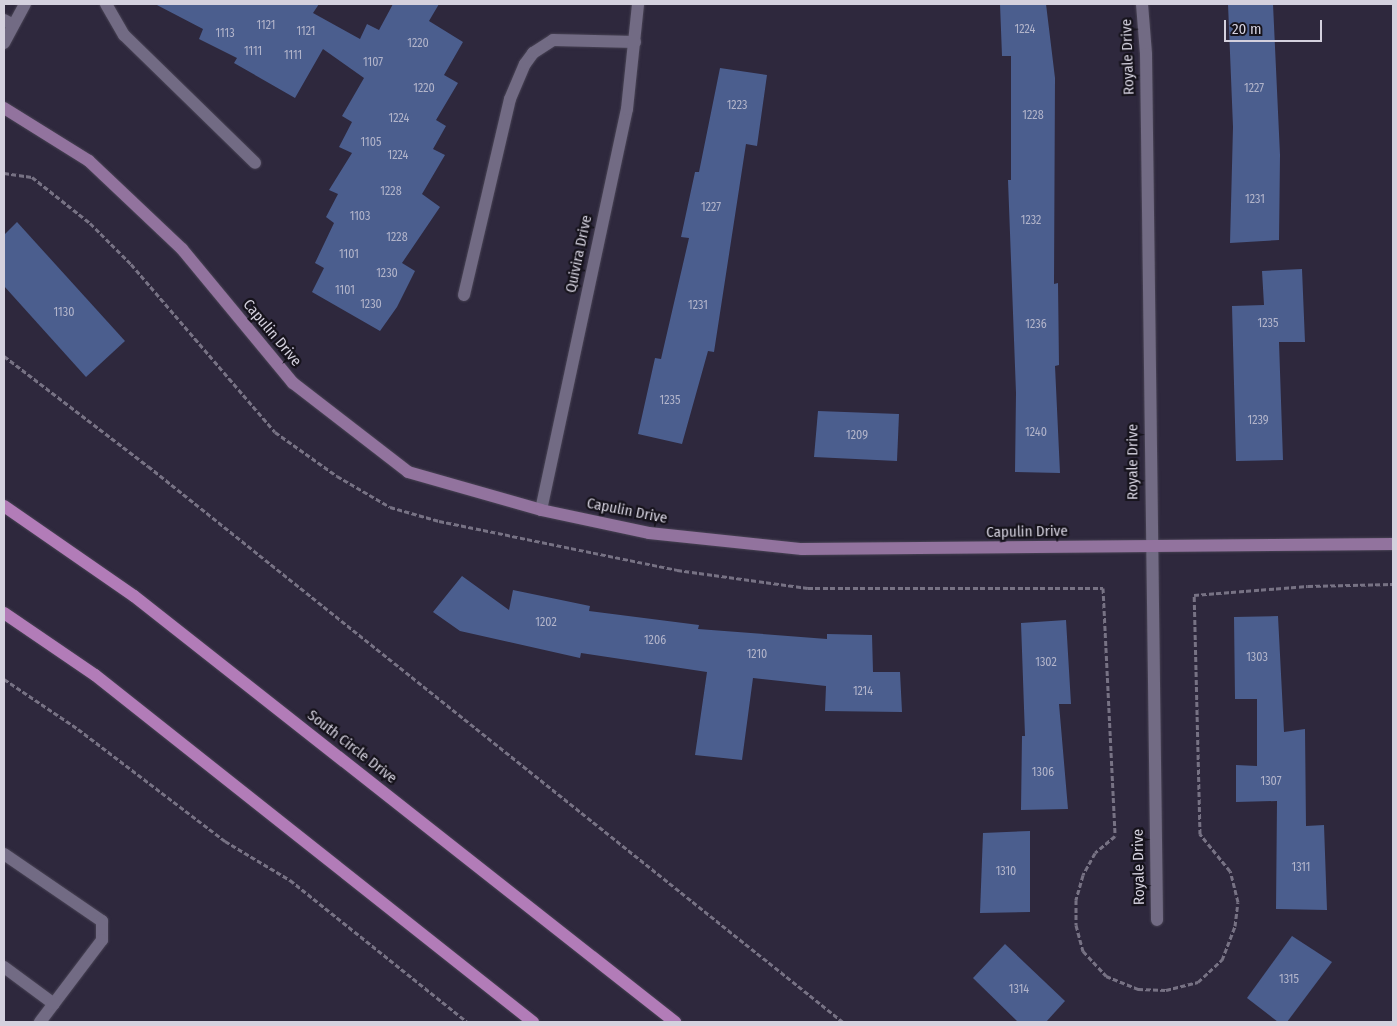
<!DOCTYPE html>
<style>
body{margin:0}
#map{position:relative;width:1397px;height:1026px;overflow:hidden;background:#2e283d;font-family:"Fira Sans Condensed",sans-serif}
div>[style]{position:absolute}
.building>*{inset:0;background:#4b5e8e}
.path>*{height:3px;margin-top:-1.5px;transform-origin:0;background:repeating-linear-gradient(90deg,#777284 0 5px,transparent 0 7.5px)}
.roads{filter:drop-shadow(0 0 1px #484354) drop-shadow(0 0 1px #484354)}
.lane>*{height:12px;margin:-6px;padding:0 6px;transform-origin:6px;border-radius:6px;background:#726b84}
.street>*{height:12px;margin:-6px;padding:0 6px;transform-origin:6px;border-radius:6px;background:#726b84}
.secondary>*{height:12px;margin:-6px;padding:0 6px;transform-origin:6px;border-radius:6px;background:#92739e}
.primary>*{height:12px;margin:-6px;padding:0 6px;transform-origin:6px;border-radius:6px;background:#b27cb8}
span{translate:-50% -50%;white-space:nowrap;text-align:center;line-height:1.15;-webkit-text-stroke:4.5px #16131c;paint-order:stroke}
.number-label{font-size:12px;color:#b2b4ca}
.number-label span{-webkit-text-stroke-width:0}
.street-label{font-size:15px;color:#d4d1de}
.frame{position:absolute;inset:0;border:5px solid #d4d1de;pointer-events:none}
.scale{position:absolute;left:1224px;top:20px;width:98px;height:22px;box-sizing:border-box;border:2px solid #d4d1de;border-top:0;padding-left:6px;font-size:15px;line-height:18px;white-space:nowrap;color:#d4d1de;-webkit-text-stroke:4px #16131c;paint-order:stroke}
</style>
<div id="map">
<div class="building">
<i style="clip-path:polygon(155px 4px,319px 4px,313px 13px,360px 39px,367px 24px,379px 30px,393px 4px,439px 4px,429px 21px,463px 42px,444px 75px,458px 83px,436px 120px,446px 126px,433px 149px,445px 155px,422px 194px,440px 207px,402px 263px,415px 271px,397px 307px,380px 331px,312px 292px,324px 268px,315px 263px,334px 223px,326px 217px,338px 194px,329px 190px,352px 153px,339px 147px,352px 122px,342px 116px,364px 78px,323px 49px,295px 98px,234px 63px,237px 58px,199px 39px,203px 29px)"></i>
<i style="clip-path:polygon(1000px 4px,1046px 4px,1055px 78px,1054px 284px,1058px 283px,1059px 365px,1055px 366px,1060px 473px,1015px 472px,1016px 393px,1008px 180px,1011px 180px,1011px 56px,1002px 56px)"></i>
<i style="clip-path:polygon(1228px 4px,1273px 4px,1280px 155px,1279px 240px,1230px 243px,1233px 127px)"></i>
<i style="clip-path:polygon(720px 68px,767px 75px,757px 146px,746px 144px,714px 352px,708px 351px,682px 444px,638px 434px,655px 358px,661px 359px,689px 238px,681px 237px,695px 172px,699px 172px)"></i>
<i style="clip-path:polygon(17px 222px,125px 341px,86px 377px,4px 286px,4px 235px)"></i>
<i style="clip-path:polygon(1302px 269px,1305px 342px,1279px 342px,1283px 460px,1236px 461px,1232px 306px,1264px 305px,1262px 271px)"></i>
<i style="clip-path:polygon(818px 411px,899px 414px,897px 461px,814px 457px)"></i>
<i style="clip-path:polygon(462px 576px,509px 610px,513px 590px,590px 606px,589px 611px,699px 625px,698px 629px,827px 639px,827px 634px,872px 635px,873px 672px,900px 672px,902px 712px,825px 711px,826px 686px,753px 678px,742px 760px,695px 755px,707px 672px,581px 653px,580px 658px,460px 631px,433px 612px)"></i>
<i style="clip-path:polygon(1278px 616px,1284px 732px,1305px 729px,1306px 826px,1324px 825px,1327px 910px,1276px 909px,1277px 801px,1236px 802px,1236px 765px,1257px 766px,1257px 699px,1235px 699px,1234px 617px)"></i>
<i style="clip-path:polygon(1066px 620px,1071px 704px,1059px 704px,1068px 809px,1021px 810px,1022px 736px,1025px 736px,1021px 623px)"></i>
<i style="clip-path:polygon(1030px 831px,1030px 912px,980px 913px,983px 833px)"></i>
<i style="clip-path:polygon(1292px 936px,1332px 962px,1287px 1022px,1278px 1022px,1247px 998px)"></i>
<i style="clip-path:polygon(1005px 944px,1065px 1001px,1046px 1022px,1018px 1022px,973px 978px)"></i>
</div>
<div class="path">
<i style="left:4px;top:173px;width:28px;rotate:8deg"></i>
<i style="left:32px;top:177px;width:74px;rotate:38.4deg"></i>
<i style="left:90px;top:223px;width:58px;rotate:45deg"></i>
<i style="left:131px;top:264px;width:221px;rotate:49.4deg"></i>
<i style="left:275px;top:432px;width:76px;rotate:35.4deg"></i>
<i style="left:337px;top:476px;width:61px;rotate:30.3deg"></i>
<i style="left:390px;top:507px;width:51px;rotate:15.9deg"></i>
<i style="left:439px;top:521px;width:243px;rotate:11.6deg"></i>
<i style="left:677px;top:570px;width:132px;rotate:7.8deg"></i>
<i style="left:808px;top:588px;width:295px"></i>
<i style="left:1103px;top:588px;width:248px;rotate:87.2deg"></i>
<i style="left:1115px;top:836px;width:26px;rotate:140deg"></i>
<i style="left:1095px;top:853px;width:25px;rotate:119deg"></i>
<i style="left:1083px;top:875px;width:26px;rotate:106deg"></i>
<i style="left:1076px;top:900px;width:25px;rotate:90deg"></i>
<i style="left:1076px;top:925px;width:27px;rotate:75deg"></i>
<i style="left:1083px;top:951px;width:34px;rotate:47deg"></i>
<i style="left:1106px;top:976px;width:35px;rotate:22deg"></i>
<i style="left:1138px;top:989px;width:28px;rotate:2deg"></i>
<i style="left:1166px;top:990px;width:33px;rotate:-14deg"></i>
<i style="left:1198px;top:982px;width:33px;rotate:-43deg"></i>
<i style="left:1222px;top:960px;width:36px;rotate:-69deg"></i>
<i style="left:1235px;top:926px;width:24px;rotate:-83deg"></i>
<i style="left:1238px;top:902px;width:32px;rotate:-104deg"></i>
<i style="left:1230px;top:871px;width:48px;rotate:-129deg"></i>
<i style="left:1200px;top:834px;width:239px;rotate:-91.4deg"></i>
<i style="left:1194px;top:595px;width:114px;rotate:-4.5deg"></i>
<i style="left:1308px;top:586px;width:85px;rotate:-1.3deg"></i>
<i style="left:4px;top:356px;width:181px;rotate:37.4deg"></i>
<i style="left:148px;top:466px;width:890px;rotate:38.66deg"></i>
<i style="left:4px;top:679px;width:89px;rotate:34deg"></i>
<i style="left:78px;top:729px;width:185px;rotate:37.3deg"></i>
<i style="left:225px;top:841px;width:76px;rotate:31deg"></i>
<i style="left:290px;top:880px;width:227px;rotate:38.7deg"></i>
</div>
<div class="roads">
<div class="lane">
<i style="left:106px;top:4px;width:36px;rotate:60deg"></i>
<i style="left:124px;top:35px;width:183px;rotate:44.3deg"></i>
<i style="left:4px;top:20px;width:10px;rotate:29deg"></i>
<i style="left:464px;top:295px;width:201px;rotate:-76.8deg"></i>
<i style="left:510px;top:99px;width:38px;rotate:-67deg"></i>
<i style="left:525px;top:64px;width:14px;rotate:-54deg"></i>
<i style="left:533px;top:53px;width:24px;rotate:-33deg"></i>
<i style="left:553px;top:40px;width:82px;rotate:1.4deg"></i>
<i style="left:4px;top:854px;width:119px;rotate:34.4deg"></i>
<i style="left:102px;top:921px;width:19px;rotate:90deg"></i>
<i style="left:102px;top:940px;width:103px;rotate:127.1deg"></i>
<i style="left:4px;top:967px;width:62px;rotate:36.5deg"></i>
</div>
<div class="street">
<i style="left:1142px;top:4px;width:50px;rotate:85.4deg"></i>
<i style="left:1146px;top:54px;width:866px;rotate:89.27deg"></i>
<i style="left:4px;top:43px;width:44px;rotate:-61.7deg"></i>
<i style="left:541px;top:510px;width:410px;rotate:-77.9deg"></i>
<i style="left:627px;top:109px;width:106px;rotate:-84deg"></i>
</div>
<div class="secondary">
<i style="left:4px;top:108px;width:100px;rotate:31.9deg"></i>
<i style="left:89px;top:161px;width:128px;rotate:43.4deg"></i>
<i style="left:182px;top:249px;width:174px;rotate:50.4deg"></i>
<i style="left:293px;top:383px;width:145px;rotate:37.7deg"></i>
<i style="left:408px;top:472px;width:138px;rotate:15.9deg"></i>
<i style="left:541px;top:510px;width:110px;rotate:12deg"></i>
<i style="left:649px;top:533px;width:154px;rotate:6deg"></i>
<i style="left:802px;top:549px;width:591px;rotate:-0.48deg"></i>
</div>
<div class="primary">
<i style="left:4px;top:506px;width:158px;rotate:34.7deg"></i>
<i style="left:134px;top:596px;width:689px;rotate:38.22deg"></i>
<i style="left:4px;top:613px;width:110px;rotate:34.3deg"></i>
<i style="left:95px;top:675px;width:559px;rotate:38.39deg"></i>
</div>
</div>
<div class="number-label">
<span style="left:266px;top:26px">1121</span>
<span style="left:1025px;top:30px">1224</span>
<span style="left:306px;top:32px">1121</span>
<span style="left:225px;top:34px">1113</span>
<span style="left:418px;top:44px">1220</span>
<span style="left:253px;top:52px">1111</span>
<span style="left:293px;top:56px">1111</span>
<span style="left:373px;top:63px">1107</span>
<span style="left:424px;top:89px">1220</span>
<span style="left:1254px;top:89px">1227</span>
<span style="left:737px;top:106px">1223</span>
<span style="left:1033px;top:116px">1228</span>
<span style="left:399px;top:119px">1224</span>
<span style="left:371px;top:143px">1105</span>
<span style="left:398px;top:156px">1224</span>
<span style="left:391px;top:192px">1228</span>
<span style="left:1255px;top:200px">1231</span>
<span style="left:711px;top:208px">1227</span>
<span style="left:360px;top:217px">1103</span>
<span style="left:1031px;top:221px">1232</span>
<span style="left:397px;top:238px">1228</span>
<span style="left:349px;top:255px">1101</span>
<span style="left:387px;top:274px">1230</span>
<span style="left:345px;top:291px">1101</span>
<span style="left:371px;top:305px">1230</span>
<span style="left:698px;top:306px">1231</span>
<span style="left:64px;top:313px">1130</span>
<span style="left:1268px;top:324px">1235</span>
<span style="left:1036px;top:325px">1236</span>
<span style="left:670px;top:401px">1235</span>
<span style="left:1258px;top:421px">1239</span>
<span style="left:1036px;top:433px">1240</span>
<span style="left:857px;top:436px">1209</span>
<span style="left:546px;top:623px">1202</span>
<span style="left:655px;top:641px">1206</span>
<span style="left:757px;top:655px">1210</span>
<span style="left:1257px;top:658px">1303</span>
<span style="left:1046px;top:663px">1302</span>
<span style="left:863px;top:692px">1214</span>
<span style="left:1043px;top:773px">1306</span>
<span style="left:1271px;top:782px">1307</span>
<span style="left:1301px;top:868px">1311</span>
<span style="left:1006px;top:872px">1310</span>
<span style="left:1289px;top:980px">1315</span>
<span style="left:1019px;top:990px">1314</span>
</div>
<div class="street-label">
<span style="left:1128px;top:57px;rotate:-92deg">Royale Drive</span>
<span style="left:579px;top:254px;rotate:-78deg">Quivira Drive</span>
<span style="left:272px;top:333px;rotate:50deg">Capulin Drive</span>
<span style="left:1133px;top:462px;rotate:-90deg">Royale Drive</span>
<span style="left:627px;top:511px;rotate:11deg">Capulin Drive</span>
<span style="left:1027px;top:532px;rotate:-1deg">Capulin Drive</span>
<span style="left:352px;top:747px;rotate:38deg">South Circle Drive</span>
<span style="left:1139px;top:867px;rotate:-91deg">Royale Drive</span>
</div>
<div class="frame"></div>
<div class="scale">20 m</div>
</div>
